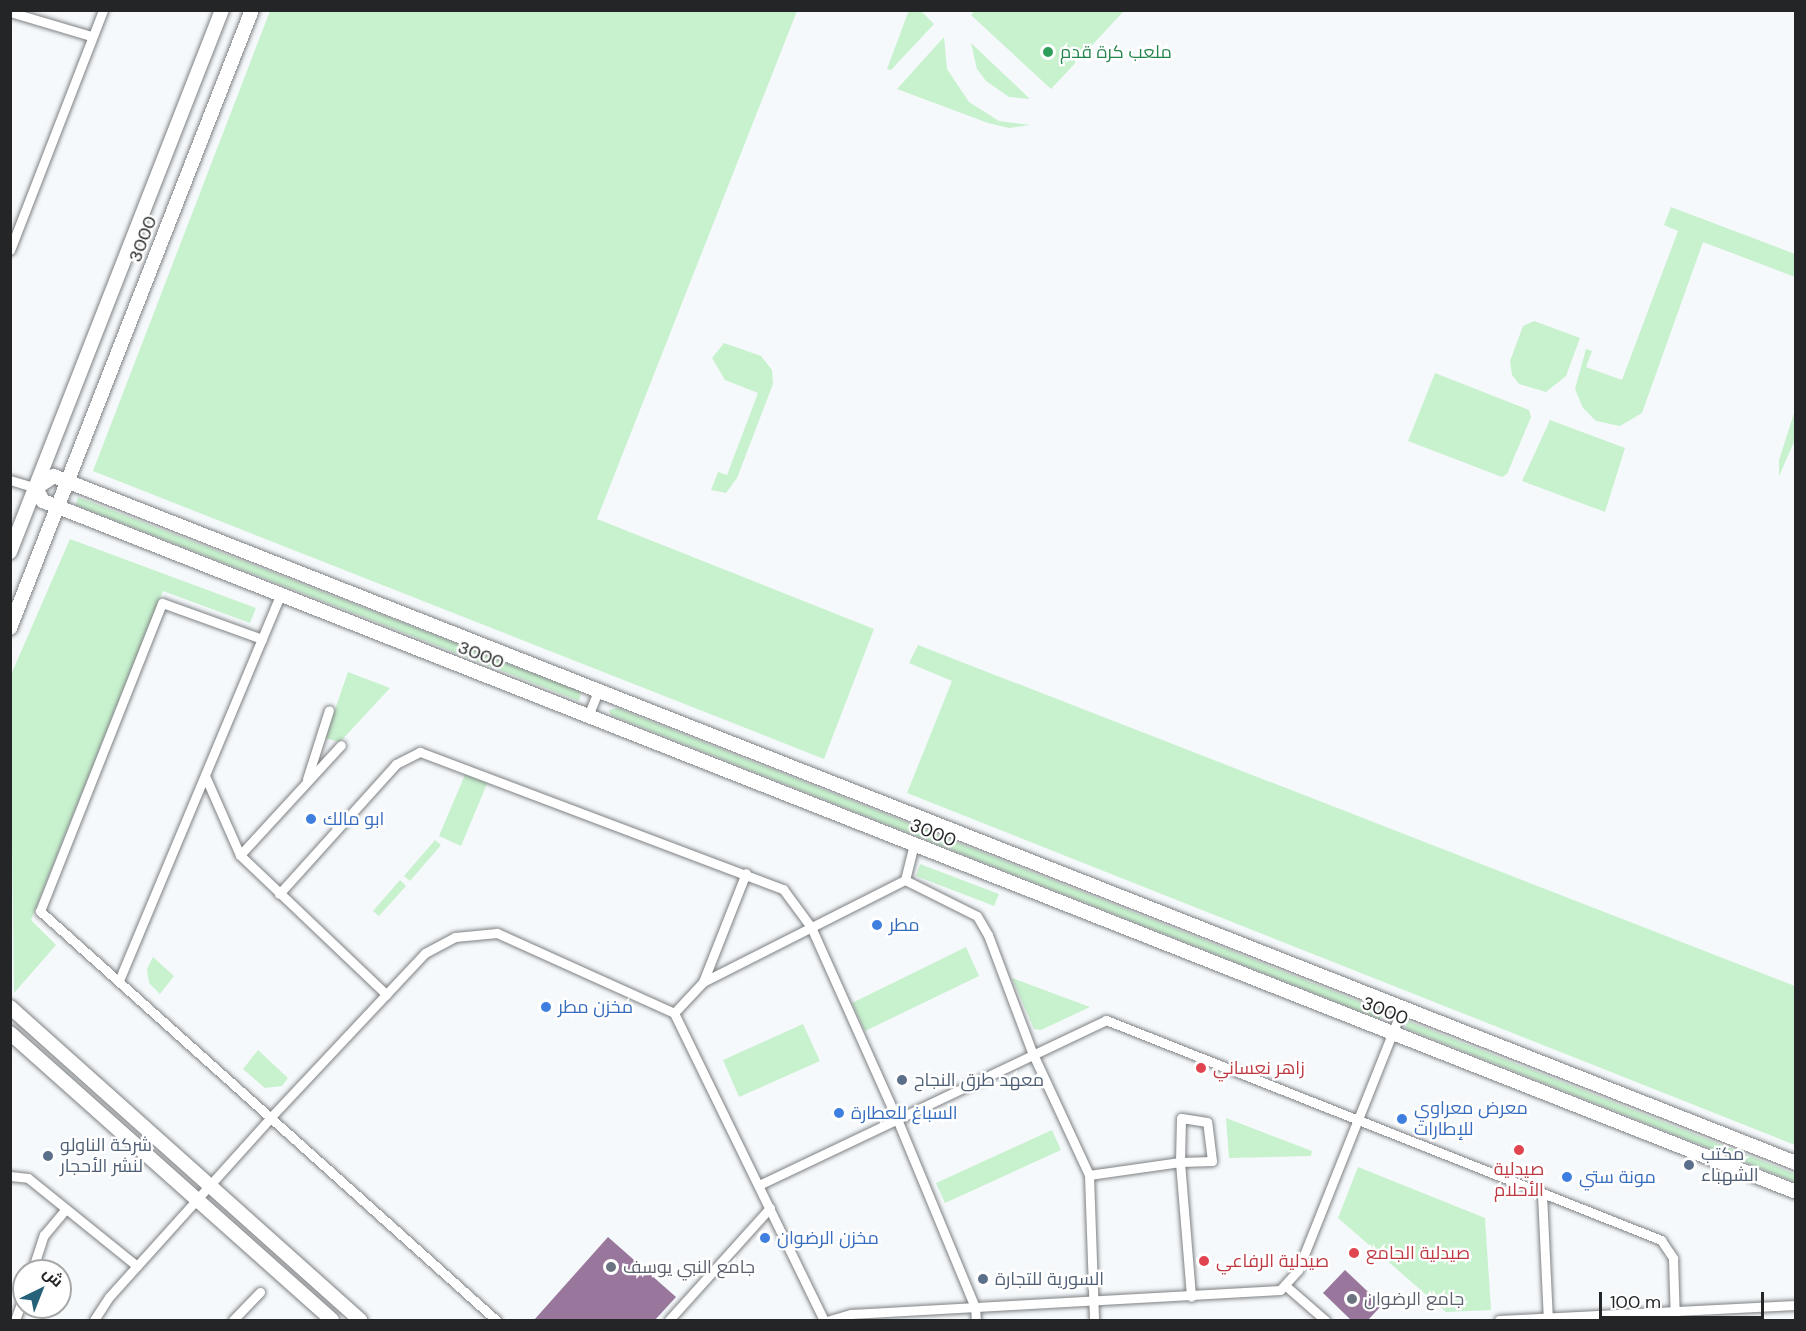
<!DOCTYPE html>
<meta charset="utf-8">
<style>
body{margin:0}
#map{position:relative;width:1806px;height:1331px;overflow:hidden;background:#f6f9fc;font-family:"DM Sans",Cairo,sans-serif}
div>[style]{position:absolute}
.green>*{inset:0;background:#c8f1ce}
.building>*{inset:0;background:#99779d}
.roads{filter:drop-shadow(0 0 2px #7e8183) drop-shadow(0 0 2px #7e8183)}
.street>*{height:9px;margin:-4.5px;padding:0 4.5px;transform-origin:4.5px;border-radius:4.5px;background:#fff}
.secondary>*{height:14px;margin:-7px;padding:0 7px;transform-origin:7px;border-radius:7px;background:#fff}
.dots>*{width:16px;height:16px;translate:-50% -50%;box-sizing:border-box;border:3px solid #fff;border-radius:50%}
span{translate:-50% -50%;white-space:nowrap;text-align:center;line-height:1.15;-webkit-text-stroke:4.5px #fff;paint-order:stroke}
.leisure-label{font-size:18px;color:#27864d}
.left{translate:0 -50%;text-align:left}
.street-label{font-size:18px;color:#242526}
.shop-label{font-size:18px;color:#366cbe}
.health-label{font-size:18px;color:#be3a42}
.service-label{font-size:18px;color:#4e5e75}
.worship-label{font-size:18px;color:#5b616d}
.frame{position:absolute;inset:0;border:12px solid #242526;pointer-events:none}
.north{position:absolute;left:12px;top:1259px;width:60px;height:60px;box-sizing:border-box;background:#fff;border:2px solid #a7a8a8;border-radius:50%;rotate:43deg;font-size:16px;font-weight:700;line-height:24px;text-align:center;color:#242526}
.north::after{content:'';display:block;margin:auto;width:21px;height:27px;background:#26627a;clip-path:polygon(50% 0,100% 100%,50% 72%,0 100%)}
.scale{position:absolute;left:1599px;top:1292px;width:165px;height:27px;box-sizing:border-box;border:3px solid #242526;border-top:0;padding-left:8px;font-size:18px;line-height:21px;white-space:nowrap;color:#242526;-webkit-text-stroke:4px #fff;paint-order:stroke}
</style>
<div id="map">
<div class="green">
<i style="clip-path:polygon(909px 10px,921px 11px,934px 24px,891px 70px,887px 69px)"></i>
<i style="clip-path:polygon(975px 10px,1124px 10px,1124px 11px,1051px 89px,971px 15px)"></i>
<i style="clip-path:polygon(270px 11px,797px 11px,597px 519px,874px 629px,824px 759px,93px 471px)"></i>
<i style="clip-path:polygon(944px 37px,947px 69px,969px 102px,999px 121px,1030px 125px,1009px 128px,988px 123px,897px 89px)"></i>
<i style="clip-path:polygon(971px 43px,1030px 99px,1009px 97px,986px 81px,977px 69px)"></i>
<i style="clip-path:polygon(1671px 207px,1795px 254px,1795px 277px,1703px 242px,1642px 413px,1620px 426px,1596px 421px,1583px 408px,1575px 389px,1586px 349px,1592px 351px,1586px 367px,1622px 380px,1678px 231px,1664px 225px)"></i>
<i style="clip-path:polygon(1534px 321px,1580px 338px,1566px 376px,1546px 392px,1519px 384px,1512px 375px,1510px 361px,1523px 326px)"></i>
<i style="clip-path:polygon(724px 343px,761px 356px,772px 370px,773px 384px,737px 478px,726px 493px,711px 490px,718px 472px,727px 475px,758px 393px,725px 380px,712px 358px)"></i>
<i style="clip-path:polygon(1435px 373px,1529px 410px,1531px 417px,1507px 474px,1502px 477px,1408px 441px)"></i>
<i style="clip-path:polygon(1795px 410px,1795px 440px,1779px 476px,1779px 460px)"></i>
<i style="clip-path:polygon(1550px 420px,1625px 448px,1605px 512px,1522px 481px)"></i>
<i style="clip-path:polygon(78px 497px,581px 692px,579px 701px,76px 505px)"></i>
<i style="clip-path:polygon(70px 539px,256px 608px,250px 623px,163px 591px,31px 920px,56px 945px,14px 993px,10px 677px)"></i>
<i style="clip-path:polygon(918px 645px,1795px 986px,1795px 1145px,907px 793px,952px 681px,909px 663px)"></i>
<i style="clip-path:polygon(348px 672px,390px 688px,340px 742px,325px 738px)"></i>
<i style="clip-path:polygon(617px 708px,1383px 1011px,1380px 1019px,611px 715px,609px 710px)"></i>
<i style="clip-path:polygon(467px 770px,489px 779px,461px 846px,439px 836px)"></i>
<i style="clip-path:polygon(435px 840px,441px 845px,410px 881px,404px 876px)"></i>
<i style="clip-path:polygon(920px 864px,999px 894px,994px 906px,916px 876px)"></i>
<i style="clip-path:polygon(400px 880px,406px 886px,379px 916px,373px 911px)"></i>
<i style="clip-path:polygon(966px 947px,979px 976px,865px 1031px,852px 1003px)"></i>
<i style="clip-path:polygon(153px 957px,174px 976px,160px 994px,149px 983px,147px 969px)"></i>
<i style="clip-path:polygon(1012px 978px,1090px 1007px,1041px 1030px,1034px 1029px)"></i>
<i style="clip-path:polygon(1408px 1021px,1795px 1174px,1795px 1182px,1405px 1028px)"></i>
<i style="clip-path:polygon(803px 1024px,820px 1061px,739px 1097px,723px 1060px)"></i>
<i style="clip-path:polygon(258px 1050px,288px 1078px,282px 1086px,265px 1088px,243px 1069px)"></i>
<i style="clip-path:polygon(1226px 1118px,1312px 1151px,1311px 1156px,1229px 1158px)"></i>
<i style="clip-path:polygon(1052px 1130px,1061px 1150px,945px 1203px,936px 1183px)"></i>
<i style="clip-path:polygon(1358px 1167px,1485px 1218px,1491px 1310px,1446px 1312px,1338px 1218px)"></i>
</div>
<div class="building">
<i style="clip-path:polygon(608px 1237px,676px 1297px,655px 1320px,534px 1320px)"></i>
<i style="clip-path:polygon(1345px 1270px,1382px 1305px,1368px 1320px,1351px 1320px,1323px 1293px)"></i>
</div>
<div class="roads">
<div class="street">
<i style="left:10px;top:12px;width:84px;rotate:16.5deg"></i>
<i style="left:10px;top:250px;width:257px;rotate:-68.8deg"></i>
<i style="left:10px;top:480px;width:27px;rotate:17deg"></i>
<i style="left:262px;top:639px;width:106px;rotate:-160.2deg"></i>
<i style="left:162px;top:603px;width:331px;rotate:111.6deg"></i>
<i style="left:40px;top:911px;width:613px;rotate:41.89deg"></i>
<i style="left:588px;top:716px;width:27px;rotate:-68deg"></i>
<i style="left:206px;top:778px;width:84px;rotate:66.2deg"></i>
<i style="left:240px;top:855px;width:202px;rotate:43.6deg"></i>
<i style="left:307px;top:779px;width:72px;rotate:-72.3deg"></i>
<i style="left:240px;top:855px;width:149px;rotate:-47.4deg"></i>
<i style="left:905px;top:880px;width:80px;rotate:26.6deg"></i>
<i style="left:977px;top:916px;width:22px;rotate:60deg"></i>
<i style="left:988px;top:935px;width:125px;rotate:69.4deg"></i>
<i style="left:1032px;top:1052px;width:136px;rotate:65.1deg"></i>
<i style="left:1089px;top:1175px;width:145px;rotate:88deg"></i>
<i style="left:279px;top:894px;width:175px;rotate:-48deg"></i>
<i style="left:396px;top:764px;width:27px;rotate:-27deg"></i>
<i style="left:420px;top:752px;width:388px;rotate:20.7deg"></i>
<i style="left:783px;top:889px;width:47px;rotate:53.6deg"></i>
<i style="left:811px;top:927px;width:210px;rotate:65.9deg"></i>
<i style="left:897px;top:1119px;width:204px;rotate:67.5deg"></i>
<i style="left:975px;top:1307px;width:13px;rotate:86deg"></i>
<i style="left:120px;top:978px;width:415px;rotate:-67.3deg"></i>
<i style="left:703px;top:982px;width:117px;rotate:-68.5deg"></i>
<i style="left:674px;top:1013px;width:42px;rotate:-46.9deg"></i>
<i style="left:703px;top:982px;width:226px;rotate:-26.8deg"></i>
<i style="left:905px;top:880px;width:36px;rotate:-76deg"></i>
<i style="left:1089px;top:1175px;width:92px;rotate:-8.1deg"></i>
<i style="left:1180px;top:1162px;width:32px;rotate:-2deg"></i>
<i style="left:1212px;top:1161px;width:39px;rotate:-97deg"></i>
<i style="left:1207px;top:1122px;width:26px;rotate:-171deg"></i>
<i style="left:1181px;top:1118px;width:44px;rotate:91.3deg"></i>
<i style="left:1180px;top:1162px;width:135px;rotate:85.3deg"></i>
<i style="left:10px;top:1176px;width:18px;rotate:6deg"></i>
<i style="left:28px;top:1178px;width:140px;rotate:38.9deg"></i>
<i style="left:761px;top:1184px;width:382px;rotate:-25.4deg"></i>
<i style="left:1106px;top:1020px;width:597px;rotate:21.62deg"></i>
<i style="left:1661px;top:1240px;width:22px;rotate:56deg"></i>
<i style="left:1673px;top:1258px;width:62px;rotate:88.2deg"></i>
<i style="left:1542px;top:1194px;width:126px;rotate:87.3deg"></i>
<i style="left:32px;top:1271px;width:38px;rotate:-72deg"></i>
<i style="left:44px;top:1235px;width:34px;rotate:-50deg"></i>
<i style="left:1286px;top:1286px;width:52px;rotate:41.1deg"></i>
<i style="left:15px;top:1320px;width:27px;rotate:-70deg"></i>
<i style="left:94px;top:1320px;width:27px;rotate:-57deg"></i>
<i style="left:109px;top:1297px;width:241px;rotate:-48deg"></i>
<i style="left:270px;top:1118px;width:226px;rotate:-46.8deg"></i>
<i style="left:425px;top:953px;width:34px;rotate:-28deg"></i>
<i style="left:455px;top:937px;width:42px;rotate:-5.4deg"></i>
<i style="left:497px;top:933px;width:194px;rotate:24.3deg"></i>
<i style="left:674px;top:1013px;width:342px;rotate:64deg"></i>
<i style="left:233px;top:1320px;width:39px;rotate:-46deg"></i>
<i style="left:669px;top:1320px;width:151px;rotate:-48deg"></i>
<i style="left:830px;top:1320px;width:22px;rotate:-16deg"></i>
<i style="left:851px;top:1314px;width:430px;rotate:-3.2deg"></i>
<i style="left:1280px;top:1290px;width:27px;rotate:-48deg"></i>
<i style="left:1298px;top:1270px;width:282px;rotate:-68.3deg"></i>
<i style="left:1499px;top:1320px;width:297px;rotate:-2.9deg"></i>
</div>
<div class="secondary">
<i style="left:10px;top:552px;width:582px;rotate:-68.64deg"></i>
<i style="left:10px;top:628px;width:664px;rotate:-68.62deg"></i>
<i style="left:10px;top:1007px;width:470px;rotate:41.8deg"></i>
<i style="left:10px;top:1033px;width:431px;rotate:41.7deg"></i>
<i style="left:1796px;top:1163px;width:1873px;rotate:-158.48deg"></i>
<i style="left:54px;top:476px;width:22px;rotate:146deg"></i>
<i style="left:36px;top:488px;width:15px;rotate:62deg"></i>
<i style="left:43px;top:501px;width:1884px;rotate:21.51deg"></i>
</div>
</div>
<div class="dots">
<i style="left:1048px;top:52px;background:#2e9e5b"></i>
<i style="left:311px;top:819px;background:#3f7fe0"></i>
<i style="left:877px;top:925px;background:#3f7fe0"></i>
<i style="left:546px;top:1007px;background:#3f7fe0"></i>
<i style="left:1201px;top:1068px;background:#e0444e"></i>
<i style="left:902px;top:1080px;background:#5c6f8a"></i>
<i style="left:839px;top:1113px;background:#3f7fe0"></i>
<i style="left:1402px;top:1119px;background:#3f7fe0"></i>
<i style="left:1519px;top:1150px;background:#e0444e"></i>
<i style="left:48px;top:1156px;background:#5c6f8a"></i>
<i style="left:1689px;top:1165px;background:#5c6f8a"></i>
<i style="left:1567px;top:1177px;background:#3f7fe0"></i>
<i style="left:765px;top:1238px;background:#3f7fe0"></i>
<i style="left:1354px;top:1253px;background:#e0444e"></i>
<i style="left:1204px;top:1261px;background:#e0444e"></i>
<i style="left:611px;top:1267px;background:#6b7280"></i>
<i style="left:983px;top:1279px;background:#5c6f8a"></i>
<i style="left:1352px;top:1299px;background:#6b7280"></i>
</div>
<div class="leisure-label">
<span class="left" style="left:1060px;top:52px">ملعب كرة قدم</span>
</div>
<div class="street-label">
<span style="left:143px;top:239px;rotate:-69deg">3000</span>
<span style="left:481px;top:655px;rotate:21deg">3000</span>
<span style="left:933px;top:833px;rotate:21deg">3000</span>
<span style="left:1385px;top:1011px;rotate:21deg">3000</span>
</div>
<div class="shop-label">
<span class="left" style="left:323px;top:819px">ابو مالك</span>
<span class="left" style="left:889px;top:925px">مطر</span>
<span class="left" style="left:558px;top:1007px">مخزن مطر</span>
<span class="left" style="left:1414px;top:1119px">معرض معراوي<br>للإطارات</span>
<span class="left" style="left:851px;top:1113px">السباغ للعطارة</span>
<span class="left" style="left:1579px;top:1177px">مونة ستي</span>
<span class="left" style="left:777px;top:1238px">مخزن الرضوان</span>
</div>
<div class="health-label">
<span class="left" style="left:1213px;top:1068px">زاهر نعساني</span>
<span style="left:1519px;top:1180px">صيدلية<br>الأحلام</span>
<span class="left" style="left:1366px;top:1253px">صيدلية الجامع</span>
<span class="left" style="left:1216px;top:1261px">صيدلية الرفاعي</span>
</div>
<div class="service-label">
<span class="left" style="left:914px;top:1080px">معهد طرق النجاح</span>
<span class="left" style="left:60px;top:1156px">شركة الناولو<br>لنشر الأحجار</span>
<span class="left" style="left:1701px;top:1165px">مكتب<br>الشهباء</span>
<span class="left" style="left:995px;top:1279px">السورية للتجارة</span>
</div>
<div class="worship-label">
<span class="left" style="left:623px;top:1267px">جامع النبي يوسف</span>
<span class="left" style="left:1364px;top:1299px">جامع الرضوان</span>
</div>
<div class="frame"></div>
<div class="north">ش</div>
<div class="scale">100 m</div>
</div>
